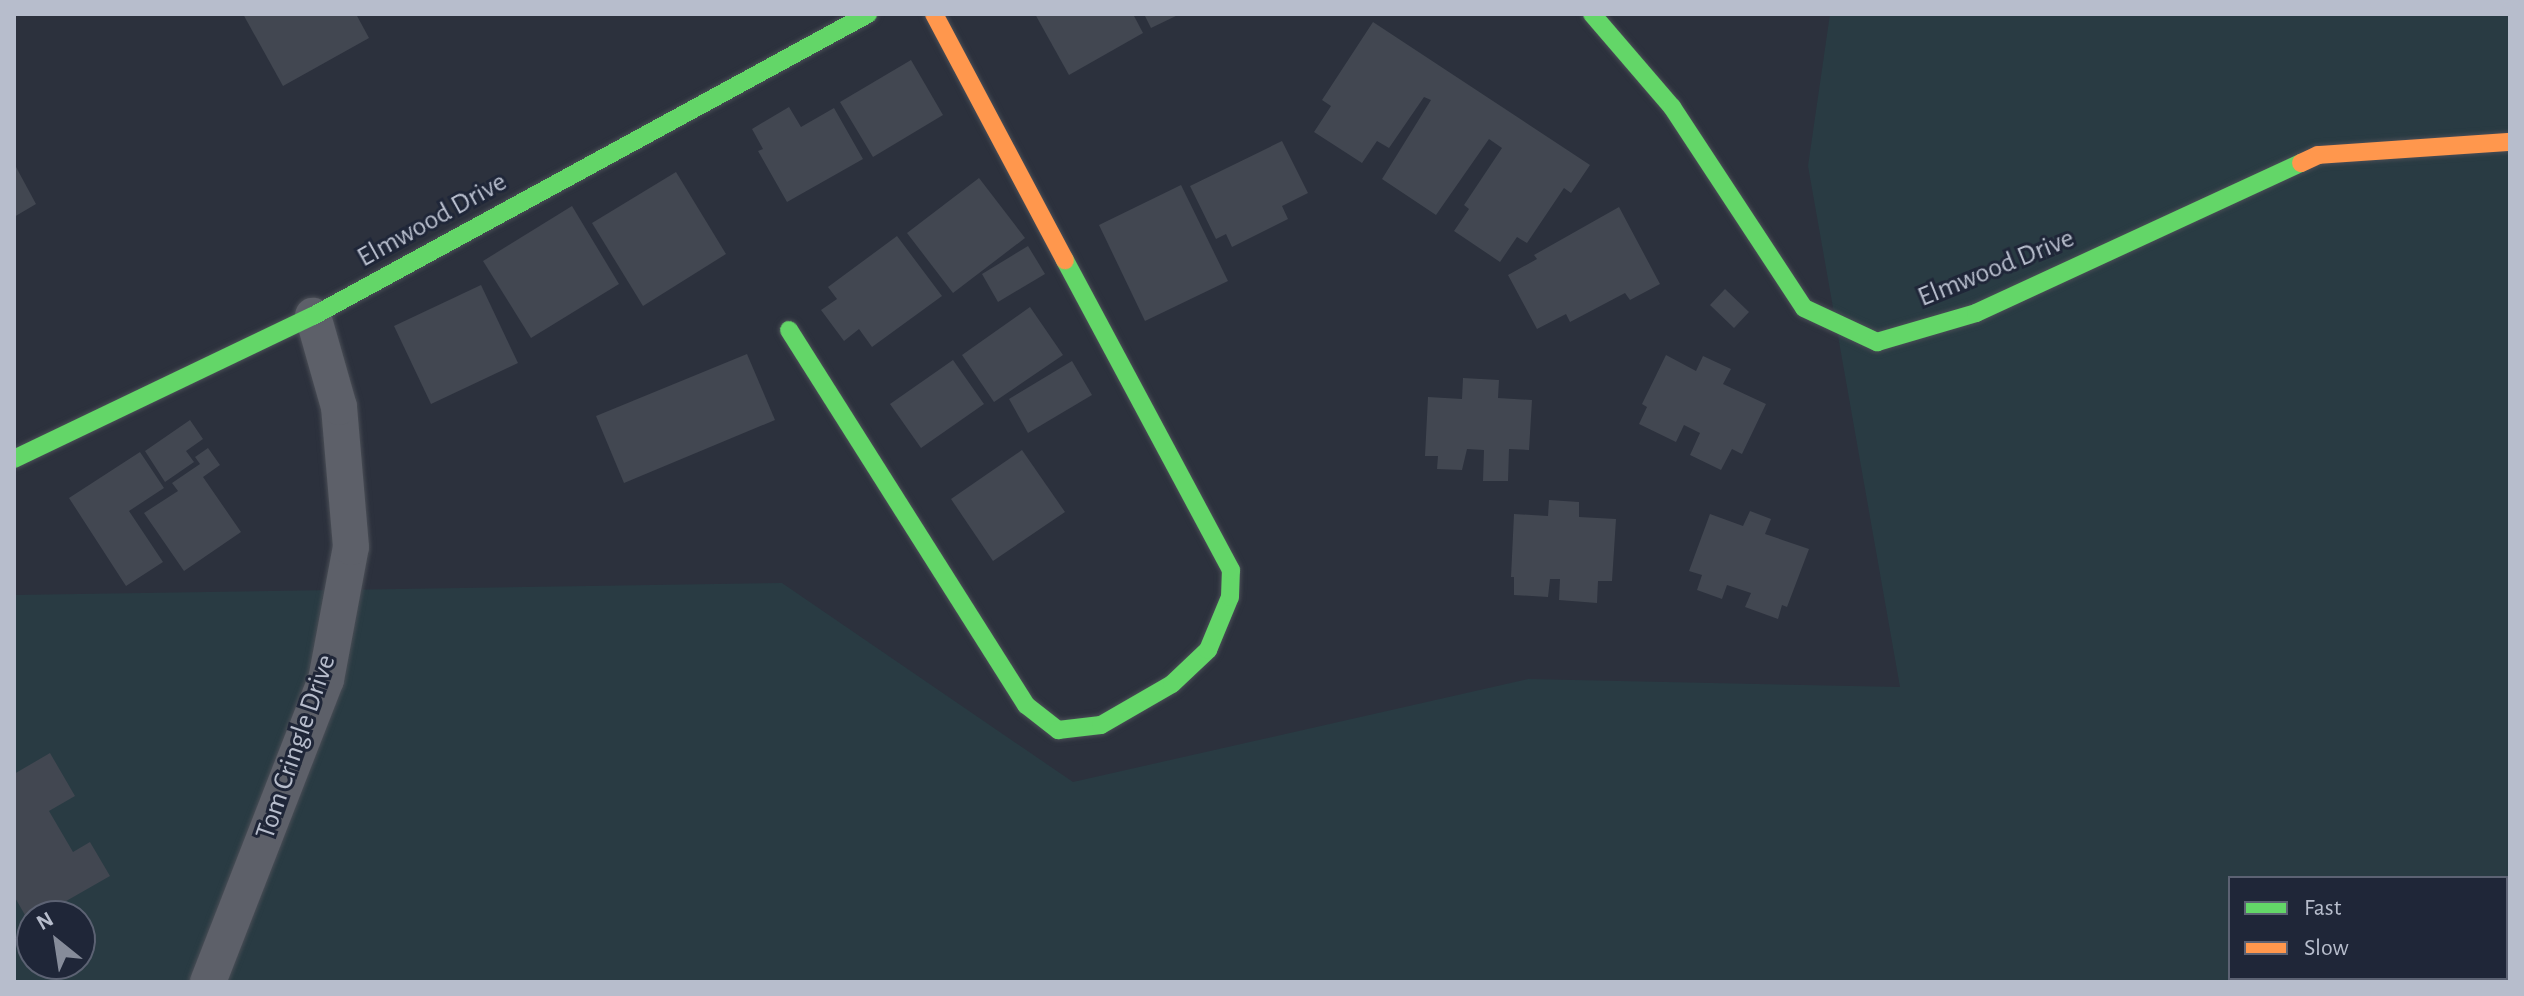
<!DOCTYPE html>
<style>
body{margin:0}
#map{position:relative;width:2524px;height:996px;overflow:hidden;background:#2c313d;font-family:"Alegreya Sans",sans-serif}
div>[style]{position:absolute}
.green>*{inset:0;background:#293b43}
.building>*{inset:0;background:#424751}
.roads{filter:drop-shadow(0 0 2px #4a4e56) drop-shadow(0 0 2px #4a4e56)}
.street>*{height:36px;margin:-18px;padding:0 18px;transform-origin:18px;border-radius:18px;background:#5d6069}
.fast>*{height:18px;margin:-9px;padding:0 9px;transform-origin:9px;border-radius:9px;background:#63d668}
.slow>*{height:18px;margin:-9px;padding:0 9px;transform-origin:9px;border-radius:9px;background:#ff974d}
span{translate:-50% -50%;white-space:nowrap;text-align:center;line-height:1.15;-webkit-text-stroke:6px #1f2638;paint-order:stroke}
.street-label{font-size:28px;color:#b7bdcc}
.frame{position:absolute;inset:0;border:16px solid #b7bdcc;pointer-events:none}
.legend{position:absolute;left:2228px;top:876px;width:280px;height:104px;box-sizing:border-box;background:#1f2638;border:2px solid #5c6273;margin:0;padding:10px 14px;list-style:none;font-size:24px;color:#b7bdcc}
.legend li{display:flex;align-items:center;gap:16px;height:40px}
.legend b{width:40px;border:2px solid #5c6273}
.north{position:absolute;left:16px;top:900px;width:80px;height:80px;box-sizing:border-box;background:#1f2638;border:2px solid #5c6273;border-radius:50%;rotate:330deg;font-size:22px;font-weight:700;line-height:32px;text-align:center;color:#b7bdcc}
.north::after{content:'';display:block;margin:auto;width:28px;height:36px;background:#868c9a;clip-path:polygon(50% 0,100% 100%,50% 72%,0 100%)}
</style>
<div id="map">
<div class="green">
<i style="clip-path:polygon(evenodd,1830px 14px,2510px 14px,2510px 982px,14px 982px,14px 595px,782px 583px,1073px 782px,1528px 679px,1900px 687px,1808px 166px,1830px 14px,2230px 878px,2506px 878px,2506px 978px,2230px 978px,2230px 878px,1830px 14px,32px 916px,80px 916px,80px 964px,32px 964px,32px 916px)"></i>
</div>
<div class="building">
<i style="clip-path:polygon(243px 14px,356px 14px,369px 38px,283px 86px)"></i>
<i style="clip-path:polygon(1035px 14px,1133px 14px,1143px 33px,1069px 75px)"></i>
<i style="clip-path:polygon(1144px 14px,1180px 14px,1151px 28px)"></i>
<i style="clip-path:polygon(1373px 22px,1590px 165px,1571px 193px,1564px 188px,1527px 243px,1517px 237px,1500px 262px,1454px 231px,1469px 209px,1464px 205px,1502px 148px,1489px 139px,1436px 215px,1382px 179px,1431px 100px,1424px 97px,1389px 148px,1377px 141px,1362px 163px,1314px 132px,1331px 106px,1322px 100px)"></i>
<i style="clip-path:polygon(911px 60px,943px 115px,873px 157px,840px 102px)"></i>
<i style="clip-path:polygon(789px 107px,801px 127px,834px 108px,863px 159px,787px 202px,758px 151px,763px 149px,752px 129px)"></i>
<i style="clip-path:polygon(1282px 141px,1308px 193px,1282px 206px,1288px 219px,1232px 247px,1226px 234px,1216px 239px,1190px 186px)"></i>
<i style="clip-path:polygon(16px 167px,36px 204px,14px 217px,14px 168px)"></i>
<i style="clip-path:polygon(676px 172px,726px 254px,643px 306px,592px 223px)"></i>
<i style="clip-path:polygon(979px 178px,1025px 238px,953px 293px,907px 233px)"></i>
<i style="clip-path:polygon(1181px 185px,1228px 281px,1145px 321px,1099px 225px)"></i>
<i style="clip-path:polygon(572px 206px,619px 284px,531px 338px,483px 261px)"></i>
<i style="clip-path:polygon(1619px 207px,1660px 284px,1630px 300px,1625px 293px,1570px 322px,1566px 314px,1537px 329px,1508px 275px,1537px 259px,1534px 255px)"></i>
<i style="clip-path:polygon(897px 236px,942px 296px,872px 347px,859px 329px,844px 341px,821px 310px,837px 299px,828px 287px)"></i>
<i style="clip-path:polygon(1028px 246px,1045px 274px,998px 302px,982px 274px)"></i>
<i style="clip-path:polygon(481px 285px,518px 363px,431px 404px,394px 326px)"></i>
<i style="clip-path:polygon(1725px 289px,1749px 312px,1734px 328px,1710px 305px)"></i>
<i style="clip-path:polygon(1030px 307px,1063px 355px,994px 402px,962px 355px)"></i>
<i style="clip-path:polygon(747px 354px,775px 420px,624px 483px,596px 416px)"></i>
<i style="clip-path:polygon(1666px 355px,1696px 371px,1703px 356px,1731px 369px,1723px 384px,1766px 404px,1742px 454px,1732px 449px,1721px 470px,1690px 455px,1700px 433px,1684px 425px,1676px 442px,1639px 424px,1647px 407px,1642px 404px)"></i>
<i style="clip-path:polygon(953px 360px,984px 404px,921px 448px,890px 404px)"></i>
<i style="clip-path:polygon(1072px 361px,1092px 395px,1028px 433px,1009px 399px)"></i>
<i style="clip-path:polygon(1463px 378px,1499px 380px,1498px 398px,1532px 400px,1529px 450px,1509px 449px,1508px 481px,1483px 481px,1484px 450px,1467px 449px,1462px 470px,1437px 469px,1438px 456px,1425px 456px,1428px 397px,1462px 399px)"></i>
<i style="clip-path:polygon(190px 420px,203px 439px,186px 451px,194px 462px,165px 482px,145px 451px)"></i>
<i style="clip-path:polygon(208px 448px,220px 465px,203px 477px,241px 532px,184px 571px,144px 513px,178px 491px,172px 483px,200px 464px,195px 457px)"></i>
<i style="clip-path:polygon(1022px 450px,1065px 512px,993px 561px,951px 499px)"></i>
<i style="clip-path:polygon(140px 452px,164px 488px,129px 511px,163px 562px,126px 586px,69px 498px)"></i>
<i style="clip-path:polygon(1549px 500px,1579px 502px,1579px 517px,1616px 519px,1612px 581px,1598px 581px,1597px 603px,1559px 600px,1560px 579px,1550px 579px,1548px 597px,1514px 595px,1514px 577px,1511px 577px,1514px 514px,1548px 516px)"></i>
<i style="clip-path:polygon(1750px 511px,1771px 519px,1765px 534px,1809px 549px,1787px 607px,1782px 605px,1778px 619px,1745px 607px,1751px 593px,1727px 585px,1722px 599px,1697px 590px,1702px 575px,1689px 571px,1710px 514px,1743px 526px)"></i>
<i style="clip-path:polygon(50px 753px,75px 796px,49px 811px,73px 852px,90px 842px,110px 876px,40px 916px,32px 916px,29px 922px,14px 896px,14px 774px)"></i>
</div>
<div class="roads">
<div class="street">
<i style="left:208px;top:982px;width:324px;rotate:-68.7deg"></i>
<i style="left:326px;top:680px;width:135px;rotate:-79.4deg"></i>
<i style="left:351px;top:547px;width:141px;rotate:-94.9deg"></i>
<i style="left:339px;top:407px;width:95px;rotate:-105.9deg"></i>
</div>
<div class="fast">
<i style="left:1592px;top:14px;width:123px;rotate:49.3deg"></i>
<i style="left:1672px;top:107px;width:240px;rotate:56.7deg"></i>
<i style="left:1804px;top:308px;width:81px;rotate:25deg"></i>
<i style="left:1877px;top:342px;width:103px;rotate:-16.3deg"></i>
<i style="left:1976px;top:313px;width:358px;rotate:-24.8deg"></i>
<i style="left:789px;top:330px;width:444px;rotate:57.7deg"></i>
<i style="left:1026px;top:705px;width:41px;rotate:38deg"></i>
<i style="left:1058px;top:730px;width:43px;rotate:-6.6deg"></i>
<i style="left:1101px;top:725px;width:82px;rotate:-30deg"></i>
<i style="left:1172px;top:684px;width:50px;rotate:-43.4deg"></i>
<i style="left:1208px;top:650px;width:57px;rotate:-67.5deg"></i>
<i style="left:1230px;top:597px;width:27px;rotate:-88deg"></i>
<i style="left:1231px;top:570px;width:352px;rotate:-118.2deg"></i>
<i style="left:14px;top:459px;width:331px;rotate:-25.6deg"></i>
<i style="left:313px;top:316px;width:632px;rotate:-28.55deg"></i>
</div>
<div class="slow">
<i style="left:934px;top:14px;width:279px;rotate:62deg"></i>
<i style="left:2301px;top:163px;width:19px;rotate:-25deg"></i>
<i style="left:2318px;top:155px;width:192px;rotate:-3.9deg"></i>
</div>
</div>
<div class="street-label">
<span style="left:432px;top:220px;rotate:-29deg">Elmwood Drive</span>
<span style="left:1996px;top:268px;rotate:-22deg">Elmwood Drive</span>
<span style="left:296px;top:747px;rotate:-71deg">Tom Cringle Drive</span>
</div>
<div class="frame"></div>
<ul class="legend">
<li><b style="height:10px;background:#63d668"></b>Fast</li>
<li><b style="height:10px;background:#ff974d"></b>Slow</li>
</ul>
<div class="north">N</div>
</div>
